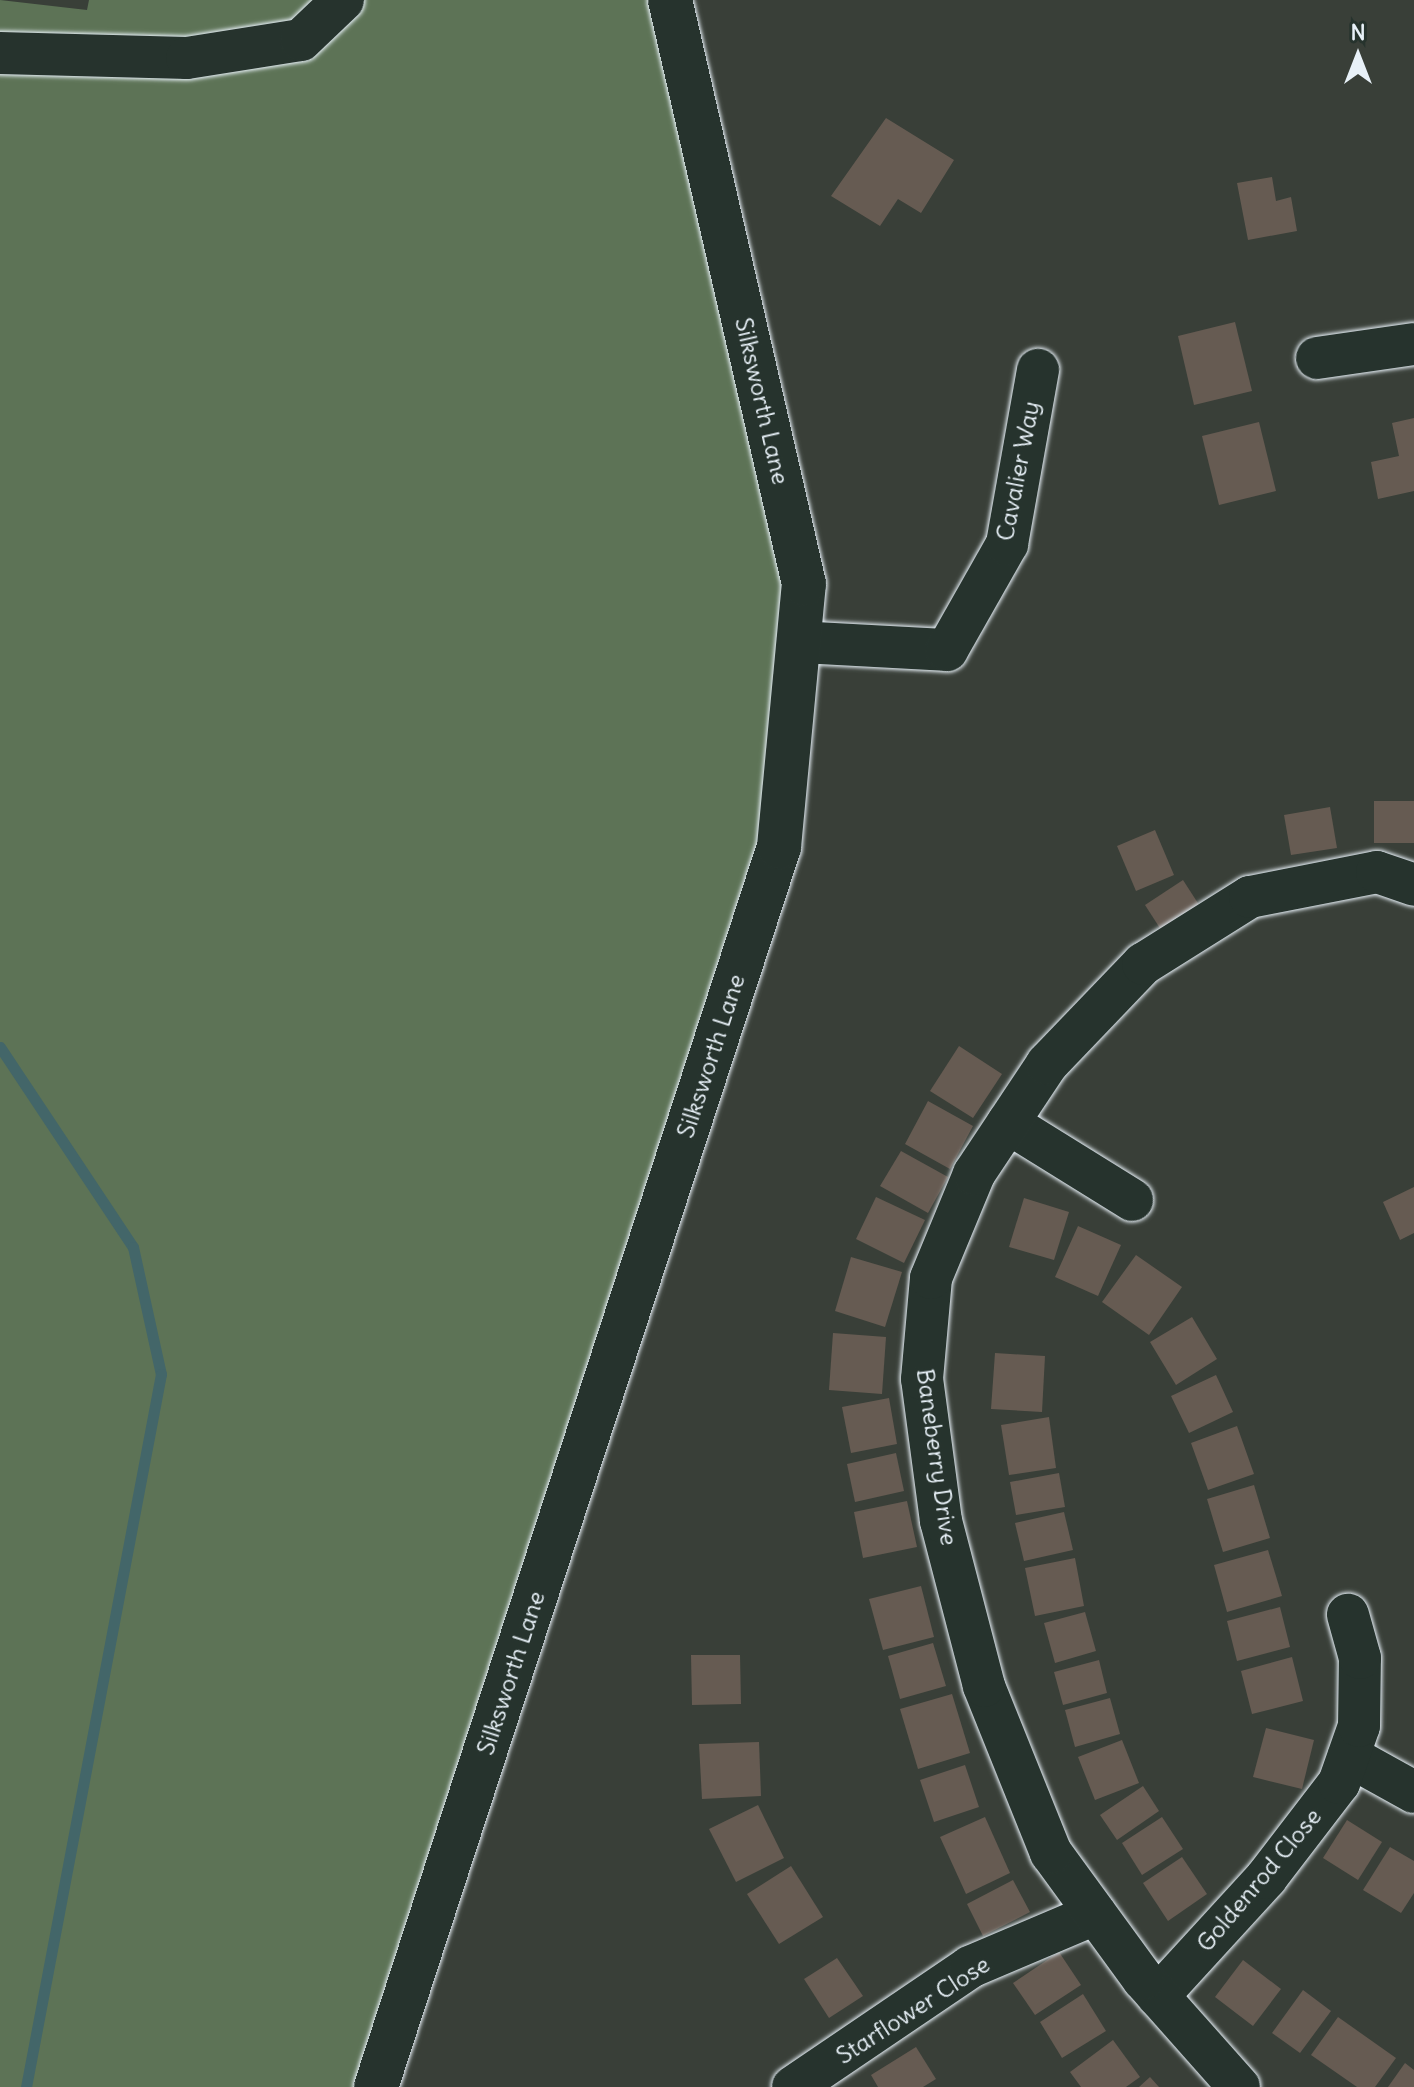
<!DOCTYPE html>
<style>
body{margin:0}
#map{position:relative;width:1414px;height:2087px;overflow:hidden;background:#393f38;font-family:Delius,sans-serif}
div>[style]{position:absolute}
.green>*{inset:0;background:#5d7356}
.stream>*{height:11px;margin:-5.5px;padding:0 5.5px;transform-origin:5.5px;border-radius:5.5px;background:#436669}
.building>*{inset:0;background:#665b52}
.roads{filter:drop-shadow(0 0 2px #e8f1f8) drop-shadow(0 0 2px #e8f1f8)}
.street>*{height:42px;margin:-21px;padding:0 21px;transform-origin:21px;border-radius:21px;background:#26332d}
.secondary>*{height:44px;margin:-22px;padding:0 22px;transform-origin:22px;border-radius:22px;background:#26332d}
span{translate:-50% -50%;white-space:nowrap;text-align:center;line-height:1.15;-webkit-text-stroke:6px #26332d;paint-order:stroke}
.street-label{font-size:24px;color:#e8f1f8}
.north{position:absolute;left:1318px;top:16px;width:80px;height:80px;-webkit-text-stroke:6px #26332d;paint-order:stroke;rotate:0deg;font-size:22px;font-weight:700;line-height:32px;text-align:center;color:#e8f1f8}
.north::after{content:'';display:block;margin:auto;width:28px;height:36px;background:#e8f1f8;clip-path:polygon(50% 0,100% 100%,50% 72%,0 100%)}
</style>
<div id="map">
<div class="green">
<i style="clip-path:polygon(0 0,87px 10px,89px 0,670px 0,804px 584px,779px 847px,376px 2087px,0 2087px)"></i>
</div>
<div class="stream">
<i style="left:0;top:1047px;width:240px;rotate:56.4deg"></i>
<i style="left:133px;top:1247px;width:130px;rotate:77.6deg"></i>
<i style="left:161px;top:1374px;width:726px;rotate:100.72deg"></i>
</div>
<div class="building">
<i style="clip-path:polygon(886px 118px,954px 160px,921px 213px,898px 199px,880px 226px,831px 196px)"></i>
<i style="clip-path:polygon(1272px 177px,1276px 201px,1291px 197px,1297px 231px,1248px 240px,1237px 183px)"></i>
<i style="clip-path:polygon(1235px 322px,1252px 391px,1194px 405px,1178px 336px)"></i>
<i style="clip-path:polygon(1414px 418px,1414px 491px,1378px 499px,1371px 462px,1399px 456px,1392px 423px)"></i>
<i style="clip-path:polygon(1259px 422px,1276px 491px,1219px 505px,1202px 436px)"></i>
<i style="clip-path:polygon(1374px 801px,1414px 801px,1414px 843px,1374px 843px)"></i>
<i style="clip-path:polygon(1330px 807px,1337px 848px,1291px 855px,1284px 815px)"></i>
<i style="clip-path:polygon(1155px 830px,1174px 875px,1136px 891px,1117px 846px)"></i>
<i style="clip-path:polygon(1183px 880px,1203px 911px,1165px 936px,1145px 905px)"></i>
<i style="clip-path:polygon(959px 1046px,1002px 1074px,973px 1118px,930px 1091px)"></i>
<i style="clip-path:polygon(928px 1101px,973px 1126px,950px 1169px,905px 1144px)"></i>
<i style="clip-path:polygon(901px 1151px,948px 1177px,928px 1213px,880px 1186px)"></i>
<i style="clip-path:polygon(1414px 1187px,1414px 1233px,1400px 1240px,1383px 1202px)"></i>
<i style="clip-path:polygon(876px 1197px,925px 1220px,904px 1263px,856px 1239px)"></i>
<i style="clip-path:polygon(1024px 1198px,1069px 1212px,1054px 1260px,1009px 1247px)"></i>
<i style="clip-path:polygon(1078px 1226px,1121px 1245px,1098px 1296px,1055px 1277px)"></i>
<i style="clip-path:polygon(1136px 1255px,1182px 1287px,1149px 1335px,1102px 1302px)"></i>
<i style="clip-path:polygon(851px 1257px,902px 1272px,885px 1327px,835px 1311px)"></i>
<i style="clip-path:polygon(1192px 1317px,1217px 1359px,1176px 1385px,1150px 1342px)"></i>
<i style="clip-path:polygon(833px 1333px,886px 1337px,882px 1394px,829px 1390px)"></i>
<i style="clip-path:polygon(995px 1353px,1045px 1356px,1042px 1412px,991px 1409px)"></i>
<i style="clip-path:polygon(1216px 1375px,1233px 1412px,1189px 1433px,1171px 1396px)"></i>
<i style="clip-path:polygon(889px 1398px,897px 1444px,851px 1453px,842px 1407px)"></i>
<i style="clip-path:polygon(1049px 1417px,1056px 1468px,1009px 1475px,1001px 1425px)"></i>
<i style="clip-path:polygon(1237px 1426px,1254px 1474px,1208px 1490px,1191px 1443px)"></i>
<i style="clip-path:polygon(896px 1453px,904px 1491px,855px 1502px,847px 1464px)"></i>
<i style="clip-path:polygon(1059px 1473px,1065px 1507px,1016px 1515px,1010px 1482px)"></i>
<i style="clip-path:polygon(1254px 1485px,1270px 1538px,1223px 1552px,1207px 1499px)"></i>
<i style="clip-path:polygon(907px 1501px,917px 1547px,863px 1558px,854px 1512px)"></i>
<i style="clip-path:polygon(1064px 1512px,1073px 1550px,1024px 1561px,1015px 1523px)"></i>
<i style="clip-path:polygon(1268px 1550px,1282px 1596px,1227px 1612px,1214px 1565px)"></i>
<i style="clip-path:polygon(1075px 1558px,1084px 1606px,1035px 1616px,1025px 1568px)"></i>
<i style="clip-path:polygon(921px 1586px,934px 1637px,883px 1650px,869px 1599px)"></i>
<i style="clip-path:polygon(1280px 1607px,1290px 1647px,1237px 1661px,1227px 1621px)"></i>
<i style="clip-path:polygon(1085px 1612px,1096px 1651px,1055px 1663px,1044px 1623px)"></i>
<i style="clip-path:polygon(933px 1643px,946px 1686px,900px 1699px,888px 1656px)"></i>
<i style="clip-path:polygon(691px 1655px,740px 1655px,741px 1704px,692px 1705px)"></i>
<i style="clip-path:polygon(1292px 1657px,1303px 1701px,1252px 1714px,1241px 1671px)"></i>
<i style="clip-path:polygon(1099px 1660px,1107px 1693px,1063px 1705px,1054px 1672px)"></i>
<i style="clip-path:polygon(952px 1694px,970px 1753px,918px 1769px,900px 1709px)"></i>
<i style="clip-path:polygon(1110px 1698px,1120px 1734px,1075px 1747px,1065px 1710px)"></i>
<i style="clip-path:polygon(1266px 1728px,1314px 1740px,1302px 1789px,1253px 1777px)"></i>
<i style="clip-path:polygon(1122px 1740px,1139px 1783px,1095px 1800px,1078px 1757px)"></i>
<i style="clip-path:polygon(759px 1742px,761px 1796px,702px 1799px,699px 1744px)"></i>
<i style="clip-path:polygon(965px 1765px,979px 1807px,934px 1822px,920px 1780px)"></i>
<i style="clip-path:polygon(1143px 1786px,1159px 1811px,1117px 1840px,1100px 1815px)"></i>
<i style="clip-path:polygon(758px 1805px,784px 1858px,736px 1882px,709px 1829px)"></i>
<i style="clip-path:polygon(985px 1817px,1010px 1873px,966px 1894px,940px 1837px)"></i>
<i style="clip-path:polygon(1162px 1817px,1183px 1849px,1142px 1875px,1122px 1843px)"></i>
<i style="clip-path:polygon(1347px 1820px,1382px 1842px,1358px 1880px,1323px 1858px)"></i>
<i style="clip-path:polygon(1390px 1847px,1414px 1861px,1414px 1893px,1401px 1913px,1363px 1890px)"></i>
<i style="clip-path:polygon(1182px 1857px,1207px 1894px,1168px 1921px,1143px 1883px)"></i>
<i style="clip-path:polygon(791px 1866px,823px 1917px,779px 1944px,747px 1894px)"></i>
<i style="clip-path:polygon(1013px 1880px,1030px 1912px,983px 1936px,967px 1904px)"></i>
<i style="clip-path:polygon(1059px 1952px,1081px 1985px,1035px 2015px,1013px 1983px)"></i>
<i style="clip-path:polygon(837px 1958px,863px 1996px,829px 2018px,804px 1979px)"></i>
<i style="clip-path:polygon(1243px 1960px,1281px 1989px,1253px 2026px,1215px 1997px)"></i>
<i style="clip-path:polygon(1303px 1990px,1331px 2011px,1300px 2053px,1272px 2033px)"></i>
<i style="clip-path:polygon(1083px 1994px,1106px 2031px,1062px 2058px,1040px 2022px)"></i>
<i style="clip-path:polygon(1338px 2017px,1396px 2058px,1375px 2087px,1357px 2087px,1311px 2055px)"></i>
<i style="clip-path:polygon(1113px 2040px,1140px 2077px,1126px 2087px,1081px 2087px,1070px 2072px)"></i>
<i style="clip-path:polygon(916px 2047px,936px 2079px,923px 2087px,878px 2087px,871px 2075px)"></i>
<i style="clip-path:polygon(1405px 2063px,1414px 2070px,1414px 2087px,1388px 2087px)"></i>
<i style="clip-path:polygon(1150px 2077px,1159px 2087px,1139px 2087px)"></i>
</div>
<div class="roads">
<div class="street">
<i style="left:0;top:53px;width:187px;rotate:1.5deg"></i>
<i style="left:187px;top:58px;width:115px;rotate:-9deg"></i>
<i style="left:301px;top:40px;width:58px;rotate:-43.6deg"></i>
<i style="left:1317px;top:358px;width:98px;rotate:-8.2deg"></i>
<i style="left:799px;top:642px;width:148px;rotate:3.1deg"></i>
<i style="left:947px;top:650px;width:122px;rotate:-60.5deg"></i>
<i style="left:1007px;top:544px;width:177px;rotate:-79.9deg"></i>
<i style="left:1008px;top:1123px;width:146px;rotate:31.8deg"></i>
<i style="left:1349px;top:1756px;width:74px;rotate:29deg"></i>
<i style="left:1158px;top:1996px;width:160px;rotate:-47.5deg"></i>
<i style="left:1266px;top:1878px;width:120px;rotate:-52.5deg"></i>
<i style="left:1339px;top:1783px;width:60px;rotate:-70.7deg"></i>
<i style="left:1359px;top:1726px;width:68px;rotate:-89.2deg"></i>
<i style="left:1360px;top:1658px;width:45px;rotate:-105.6deg"></i>
<i style="left:793px;top:2087px;width:214px;rotate:-34.1deg"></i>
<i style="left:970px;top:1967px;width:136px;rotate:-23deg"></i>
<i style="left:1239px;top:2087px;width:144px;rotate:-131.6deg"></i>
<i style="left:1143px;top:1979px;width:156px;rotate:-126.1deg"></i>
<i style="left:1051px;top:1853px;width:180px;rotate:-111.9deg"></i>
<i style="left:984px;top:1686px;width:171px;rotate:-104.6deg"></i>
<i style="left:941px;top:1521px;width:143px;rotate:-97.6deg"></i>
<i style="left:922px;top:1379px;width:101px;rotate:-84.9deg"></i>
<i style="left:931px;top:1278px;width:113px;rotate:-67.5deg"></i>
<i style="left:974px;top:1174px;width:132px;rotate:-56.4deg"></i>
<i style="left:1047px;top:1064px;width:139px;rotate:-46.2deg"></i>
<i style="left:1143px;top:964px;width:126px;rotate:-32.1deg"></i>
<i style="left:1250px;top:897px;width:129px;rotate:-11.1deg"></i>
<i style="left:1377px;top:872px;width:39px;rotate:19deg"></i>
</div>
<div class="secondary">
<i style="left:376px;top:2087px;width:1304px;rotate:-72deg"></i>
<i style="left:779px;top:847px;width:264px;rotate:-84.6deg"></i>
<i style="left:804px;top:584px;width:599px;rotate:-102.92deg"></i>
</div>
</div>
<div class="street-label">
<span style="left:762px;top:401px;rotate:77deg">Silksworth Lane</span>
<span style="left:1018px;top:471px;rotate:-79deg">Cavalier Way</span>
<span style="left:711px;top:1056px;rotate:-72deg">Silksworth Lane</span>
<span style="left:937px;top:1457px;rotate:82deg">Baneberry Drive</span>
<span style="left:511px;top:1673px;rotate:-72deg">Silksworth Lane</span>
<span style="left:1259px;top:1880px;rotate:-50deg">Goldenrod Close</span>
<span style="left:913px;top:2010px;rotate:-33deg">Starflower Close</span>
</div>
<div class="north">N</div>
</div>
